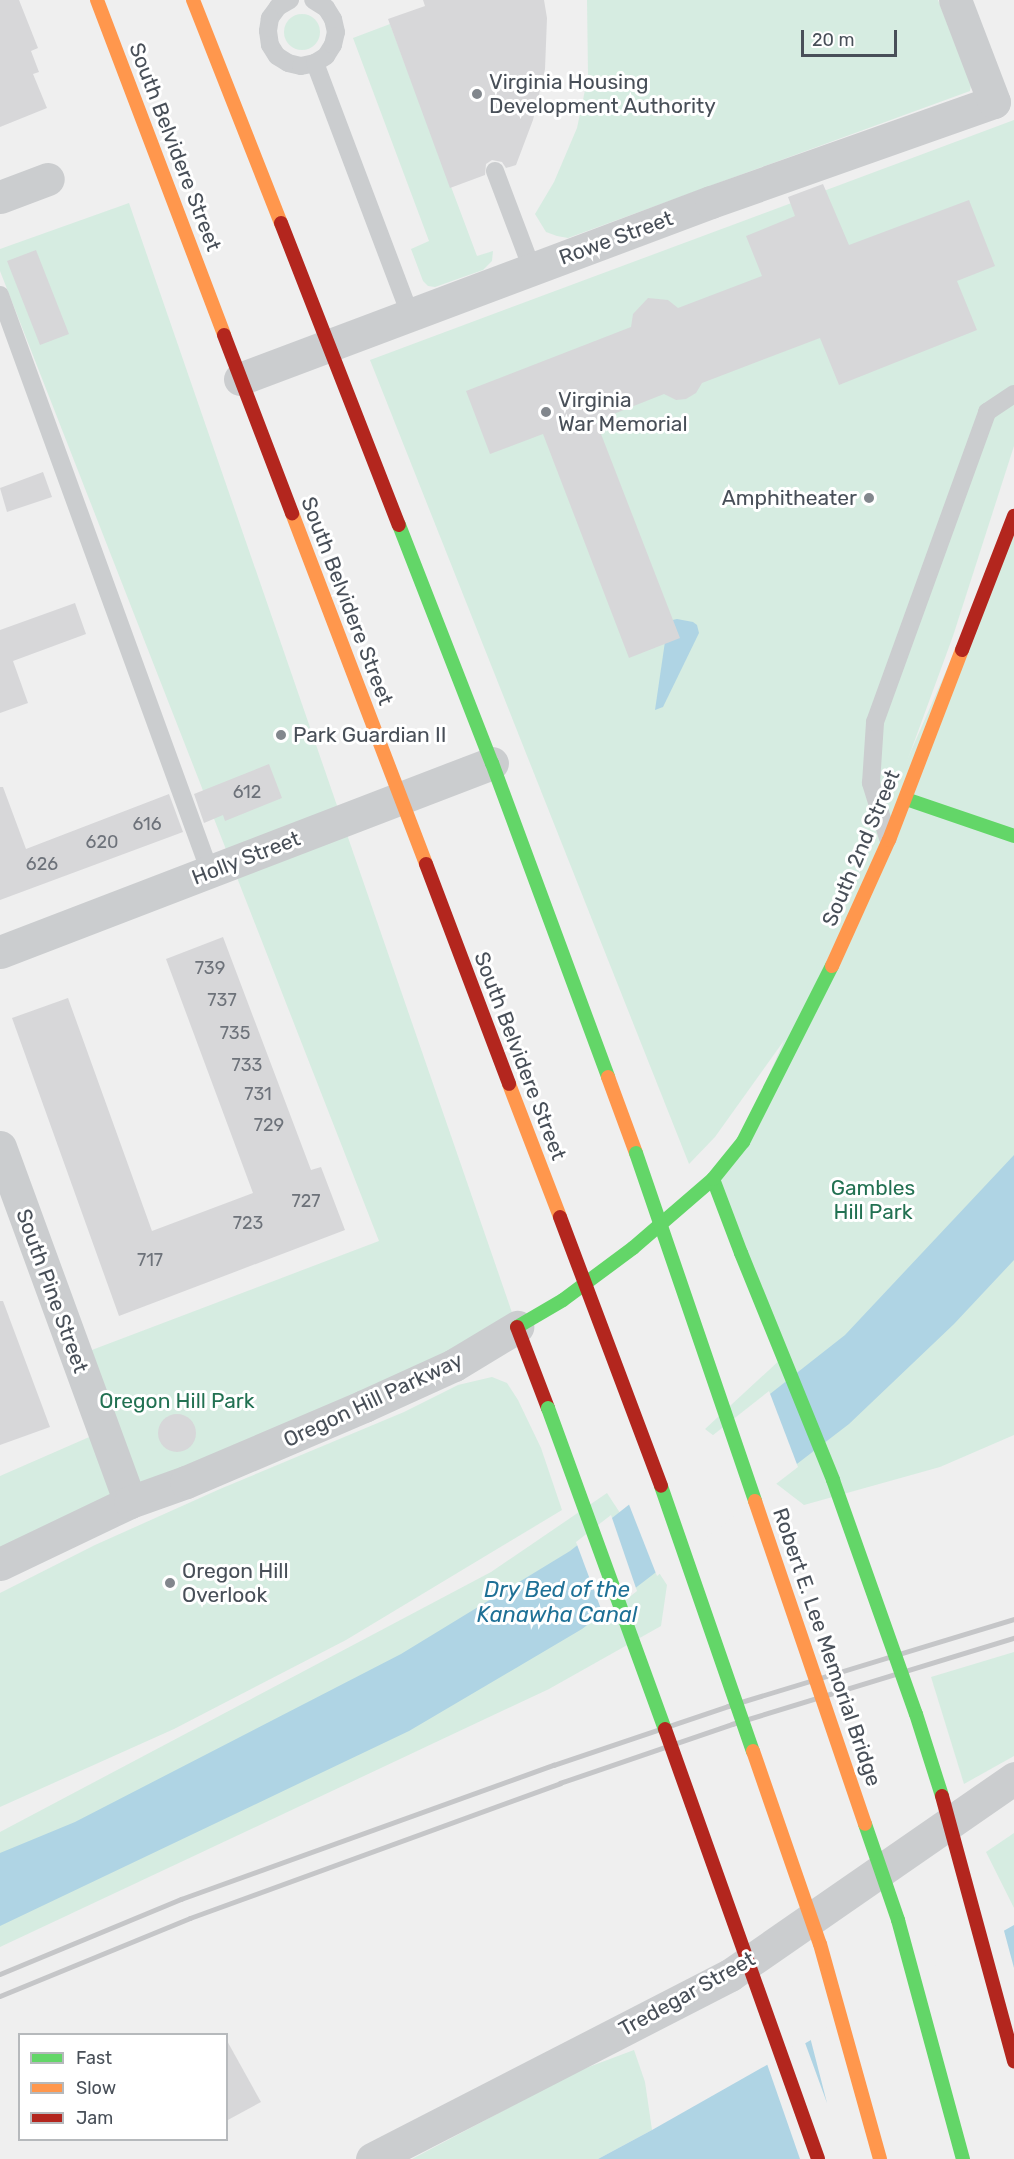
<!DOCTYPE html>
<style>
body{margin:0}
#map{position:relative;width:1014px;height:2159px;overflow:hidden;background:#efefef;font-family:Rubik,sans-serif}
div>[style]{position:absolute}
.green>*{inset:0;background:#d6ece1}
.round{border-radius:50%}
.water>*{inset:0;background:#afd4e4}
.pier>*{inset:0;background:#efefef}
.building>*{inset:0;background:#d7d7d9}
.lane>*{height:18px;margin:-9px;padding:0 9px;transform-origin:9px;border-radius:9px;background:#cbcdcf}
.street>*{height:33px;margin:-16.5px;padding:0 16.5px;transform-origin:16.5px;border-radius:16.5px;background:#cbcdcf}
.fast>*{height:14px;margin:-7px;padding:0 7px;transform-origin:7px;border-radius:7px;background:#63d668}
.slow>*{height:14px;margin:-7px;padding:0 7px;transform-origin:7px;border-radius:7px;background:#ff974d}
.jam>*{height:14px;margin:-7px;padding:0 7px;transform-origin:7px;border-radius:7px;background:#b3261e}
.rail>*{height:4.5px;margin:-2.25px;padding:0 2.25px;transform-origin:2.25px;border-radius:2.25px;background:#c5c6c8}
.fast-bridge>*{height:14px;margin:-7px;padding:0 7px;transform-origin:7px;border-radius:7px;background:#63d668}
.slow-bridge>*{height:14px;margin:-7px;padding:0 7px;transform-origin:7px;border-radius:7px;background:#ff974d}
.jam-bridge>*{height:14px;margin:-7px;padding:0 7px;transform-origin:7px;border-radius:7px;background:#b3261e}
.dots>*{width:16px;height:16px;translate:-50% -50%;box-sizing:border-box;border:3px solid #fff;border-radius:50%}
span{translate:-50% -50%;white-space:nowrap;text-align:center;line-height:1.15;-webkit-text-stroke:6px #fff;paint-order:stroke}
.number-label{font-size:18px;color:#6d727a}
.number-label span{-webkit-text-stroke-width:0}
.poi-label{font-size:21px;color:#484f58}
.left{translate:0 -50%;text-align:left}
.right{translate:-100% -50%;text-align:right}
.street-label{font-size:21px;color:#484f58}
.park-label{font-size:21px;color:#227152}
.water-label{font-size:22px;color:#1e7096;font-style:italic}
.legend{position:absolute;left:18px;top:2033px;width:210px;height:108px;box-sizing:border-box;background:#fff;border:2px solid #b6b9bc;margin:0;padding:8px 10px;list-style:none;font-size:18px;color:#484f58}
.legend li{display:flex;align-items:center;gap:12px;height:30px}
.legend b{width:30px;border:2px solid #b6b9bc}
.scale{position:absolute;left:801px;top:30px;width:96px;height:27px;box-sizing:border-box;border:3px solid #484f58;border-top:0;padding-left:8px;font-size:18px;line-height:21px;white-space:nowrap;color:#484f58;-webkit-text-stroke:4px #fff;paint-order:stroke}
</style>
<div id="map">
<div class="green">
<i style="clip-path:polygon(587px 0,938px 0,971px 85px,970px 91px,568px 238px,557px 236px,546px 232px,535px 214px,554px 182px,577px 128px,588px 76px)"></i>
<i class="round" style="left:284px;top:14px;width:36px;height:36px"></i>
<i style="clip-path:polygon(390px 24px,477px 256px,493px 251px,492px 261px,483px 270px,435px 287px,428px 286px,423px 281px,411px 249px,429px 241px,353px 38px)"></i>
<i style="clip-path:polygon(1014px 120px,1014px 446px,953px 636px,898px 786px,788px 1035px,715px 1137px,689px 1164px,370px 360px)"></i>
<i style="clip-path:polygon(129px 203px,517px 1327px,0 1564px,0 1476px,103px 1431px,76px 1356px,379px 1241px,0 271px,0 249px)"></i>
<i style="clip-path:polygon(1014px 516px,1014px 1435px,940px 1467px,804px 1505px,705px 1429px,783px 1357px,713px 1179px,733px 1157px)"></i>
<i style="clip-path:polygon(492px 1377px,507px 1383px,518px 1400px,541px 1448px,562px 1510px,346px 1640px,174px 1729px,0 1807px,0 1593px,95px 1545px,220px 1489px,404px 1412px,458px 1385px)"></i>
<i style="clip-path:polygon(607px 1493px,667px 1585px,661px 1626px,549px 1689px,0 1947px,0 1832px,491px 1572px)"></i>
<i style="clip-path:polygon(1014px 1652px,1014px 1756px,964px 1784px,931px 1677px)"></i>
<i style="clip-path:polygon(1014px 1833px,1014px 1908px,986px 1852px)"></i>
<i style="clip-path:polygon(634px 2050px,645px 2082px,652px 2130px,598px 2159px,412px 2159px,578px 2071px)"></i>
</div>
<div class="water">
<i style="clip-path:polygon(677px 619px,693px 622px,697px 625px,699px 633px,663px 707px,655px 710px,668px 621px)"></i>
<i style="clip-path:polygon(1014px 1155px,1014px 1260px,954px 1324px,849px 1424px,582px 1629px,409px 1731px,0 1926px,0 1853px,75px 1822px,401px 1654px,570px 1551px,845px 1335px)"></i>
<i style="clip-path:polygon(1014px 1925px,1014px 2159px,598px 2159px,652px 2130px)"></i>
</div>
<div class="pier">
<i style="clip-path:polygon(769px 1391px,798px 1467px,657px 1576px,628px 1502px)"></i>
<i style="clip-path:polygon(611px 1515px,637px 1591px,604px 1617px,576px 1542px)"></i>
<i style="clip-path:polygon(1003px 1927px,1014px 1968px,1014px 2159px,800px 2159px,766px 2061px,804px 2040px,827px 2103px,810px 2037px)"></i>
</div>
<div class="building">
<i style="clip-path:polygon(0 0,19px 0,38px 48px,31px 51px,39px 72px,33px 74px,47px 108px,0 127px)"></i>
<i style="clip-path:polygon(423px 0,544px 0,547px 18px,545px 69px,533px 120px,516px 165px,506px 168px,502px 162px,492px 160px,486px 164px,485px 175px,450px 188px,388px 19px,425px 6px)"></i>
<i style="clip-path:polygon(823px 184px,849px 245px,969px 200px,995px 266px,957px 281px,977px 330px,839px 385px,820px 338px,702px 383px,696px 393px,686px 399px,676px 400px,664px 394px,596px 421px,680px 638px,629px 658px,543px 434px,490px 454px,466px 391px,631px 327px,633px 314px,648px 298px,668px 300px,678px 308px,762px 276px,746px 236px,795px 216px,788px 197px)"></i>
<i style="clip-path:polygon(36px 250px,69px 334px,40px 345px,7px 261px)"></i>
<i style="clip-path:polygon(43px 472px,52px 497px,7px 512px,0 488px)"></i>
<i style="clip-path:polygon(75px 603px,86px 634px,13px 661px,28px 703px,0 713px,0 630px)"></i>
<i style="clip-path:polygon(269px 764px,282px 798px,225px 821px,223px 815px,204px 823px,194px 794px)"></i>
<i style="clip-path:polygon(0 787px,3px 787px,26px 849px,169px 794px,183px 832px,0 900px)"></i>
<i style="clip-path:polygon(223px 937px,311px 1170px,321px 1167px,345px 1230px,119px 1316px,12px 1018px,68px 998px,152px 1231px,253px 1193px,166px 959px)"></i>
<i style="clip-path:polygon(0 1301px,3px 1301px,50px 1427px,0 1445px)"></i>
<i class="round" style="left:158px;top:1414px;width:38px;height:38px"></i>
<i style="clip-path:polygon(226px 2039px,261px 2102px,226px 2121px)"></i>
</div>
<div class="lane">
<i style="left:290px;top:0;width:14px;rotate:150deg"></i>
<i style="left:278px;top:7px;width:14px;rotate:126deg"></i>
<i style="left:270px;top:18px;width:13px;rotate:99deg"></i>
<i style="left:268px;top:31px;width:14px;rotate:82deg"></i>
<i style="left:270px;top:45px;width:13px;rotate:58deg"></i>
<i style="left:277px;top:56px;width:13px;rotate:32deg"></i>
<i style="left:288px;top:63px;width:13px;rotate:13deg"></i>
<i style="left:301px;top:66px;width:14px;rotate:-12deg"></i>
<i style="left:315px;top:63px;width:13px;rotate:-32deg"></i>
<i style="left:326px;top:56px;width:13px;rotate:-58deg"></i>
<i style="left:333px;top:45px;width:13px;rotate:-77deg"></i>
<i style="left:336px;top:32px;width:13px;rotate:-103deg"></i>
<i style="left:333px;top:19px;width:13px;rotate:-122deg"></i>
<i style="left:326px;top:8px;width:15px;rotate:-148deg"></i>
<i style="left:315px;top:63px;width:269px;rotate:69.3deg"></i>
<i style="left:495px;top:171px;width:105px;rotate:69.3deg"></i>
<i style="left:0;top:295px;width:614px;rotate:70deg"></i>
<i style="left:888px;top:838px;width:58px;rotate:-107.2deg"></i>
<i style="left:871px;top:783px;width:61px;rotate:-86.2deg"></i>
<i style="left:875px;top:722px;width:330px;rotate:-70.1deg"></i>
<i style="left:987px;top:412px;width:32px;rotate:-34deg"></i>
</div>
<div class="street">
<i style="left:0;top:197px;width:51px;rotate:-20.6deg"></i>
<i style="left:240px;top:379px;width:503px;rotate:-20.6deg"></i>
<i style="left:711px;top:202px;width:300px;rotate:-19.5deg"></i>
<i style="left:994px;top:102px;width:109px;rotate:-110.9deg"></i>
<i style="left:0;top:952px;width:527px;rotate:-21.01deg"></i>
<i style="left:0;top:1147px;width:378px;rotate:69.9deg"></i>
<i style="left:0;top:1564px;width:144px;rotate:-25.5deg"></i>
<i style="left:130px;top:1502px;width:59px;rotate:-19.7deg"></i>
<i style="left:186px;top:1482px;width:194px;rotate:-23.1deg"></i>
<i style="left:364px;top:1406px;width:99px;rotate:-24.5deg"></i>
<i style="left:454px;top:1365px;width:74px;rotate:-31.1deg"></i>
<i style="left:372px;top:2159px;width:403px;rotate:-27.2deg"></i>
<i style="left:730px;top:1975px;width:346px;rotate:-34.7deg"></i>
</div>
<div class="fast">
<i style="left:399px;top:525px;width:256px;rotate:68.7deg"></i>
<i style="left:492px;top:763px;width:335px;rotate:69.7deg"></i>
<i style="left:906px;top:799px;width:114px;rotate:18.9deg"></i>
<i style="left:713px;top:1179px;width:79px;rotate:69.3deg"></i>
<i style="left:517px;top:1327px;width:53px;rotate:-30.4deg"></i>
<i style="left:563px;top:1300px;width:87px;rotate:-36.6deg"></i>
<i style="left:633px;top:1248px;width:106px;rotate:-40.8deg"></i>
<i style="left:713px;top:1179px;width:48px;rotate:-51deg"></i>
<i style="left:743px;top:1142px;width:197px;rotate:-63.2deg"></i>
</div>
<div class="slow">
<i style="left:97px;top:0;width:358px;rotate:69.2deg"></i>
<i style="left:193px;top:0;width:240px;rotate:68.5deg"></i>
<i style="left:292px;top:513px;width:376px;rotate:69.1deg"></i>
<i style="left:832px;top:966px;width:138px;rotate:-65.7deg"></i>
<i style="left:889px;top:840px;width:204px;rotate:-69deg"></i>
<i style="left:608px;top:1077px;width:81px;rotate:69.8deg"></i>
<i style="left:509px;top:1084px;width:142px;rotate:69deg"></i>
</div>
<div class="jam">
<i style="left:281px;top:223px;width:324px;rotate:68.7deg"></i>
<i style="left:224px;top:335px;width:191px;rotate:69.1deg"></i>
<i style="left:962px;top:650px;width:144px;rotate:-68.8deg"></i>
<i style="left:426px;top:864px;width:235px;rotate:69.3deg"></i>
<i style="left:517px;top:1327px;width:87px;rotate:69.1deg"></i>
</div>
<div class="rail">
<i style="left:0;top:1974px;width:196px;rotate:-22.5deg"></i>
<i style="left:181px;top:1899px;width:396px;rotate:-19.8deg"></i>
<i style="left:554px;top:1765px;width:184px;rotate:-18.7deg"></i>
<i style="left:728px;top:1706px;width:299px;rotate:-16.9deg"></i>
<i style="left:0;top:1996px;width:205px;rotate:-22.3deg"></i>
<i style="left:190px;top:1918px;width:394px;rotate:-20deg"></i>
<i style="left:560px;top:1783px;width:182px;rotate:-18.9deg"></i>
<i style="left:732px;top:1724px;width:295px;rotate:-17deg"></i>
</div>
<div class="fast-bridge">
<i style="left:636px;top:1153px;width:368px;rotate:71.1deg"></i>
<i style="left:741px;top:1253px;width:245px;rotate:67.9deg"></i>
<i style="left:833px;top:1480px;width:248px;rotate:70.5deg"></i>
<i style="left:916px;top:1714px;width:86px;rotate:72.4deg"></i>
<i style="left:548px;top:1408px;width:342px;rotate:70deg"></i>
<i style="left:661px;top:1486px;width:281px;rotate:70.9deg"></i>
<i style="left:865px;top:1824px;width:102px;rotate:71deg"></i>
<i style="left:898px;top:1920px;width:248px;rotate:74.8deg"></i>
</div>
<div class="slow-bridge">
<i style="left:755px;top:1501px;width:341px;rotate:71.2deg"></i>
<i style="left:753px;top:1751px;width:204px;rotate:70.9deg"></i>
<i style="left:820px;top:1944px;width:223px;rotate:74.4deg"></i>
</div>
<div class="jam-bridge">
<i style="left:560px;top:1217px;width:287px;rotate:69.4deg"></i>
<i style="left:665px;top:1729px;width:456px;rotate:70.4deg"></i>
<i style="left:942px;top:1796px;width:275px;rotate:74.8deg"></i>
</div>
<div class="dots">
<i style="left:477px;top:94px;background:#82878d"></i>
<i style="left:546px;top:412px;background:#82878d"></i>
<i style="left:869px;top:498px;background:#82878d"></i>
<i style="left:281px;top:735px;background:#82878d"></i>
<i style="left:170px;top:1583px;background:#82878d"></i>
</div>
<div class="number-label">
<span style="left:247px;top:792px">612</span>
<span style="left:147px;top:824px">616</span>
<span style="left:102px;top:842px">620</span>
<span style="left:42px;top:864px">626</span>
<span style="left:210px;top:968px">739</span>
<span style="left:222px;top:1000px">737</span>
<span style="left:235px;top:1033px">735</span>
<span style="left:247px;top:1065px">733</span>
<span style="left:258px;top:1094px">731</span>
<span style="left:269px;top:1125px">729</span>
<span style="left:306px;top:1201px">727</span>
<span style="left:248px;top:1223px">723</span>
<span style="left:150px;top:1260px">717</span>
</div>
<div class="poi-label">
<span class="left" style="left:489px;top:94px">Virginia Housing<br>Development Authority</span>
<span class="left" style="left:558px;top:412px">Virginia<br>War Memorial</span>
<span class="right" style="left:857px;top:498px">Amphitheater</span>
<span class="left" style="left:293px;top:735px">Park Guardian II</span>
<span class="left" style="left:182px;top:1583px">Oregon Hill<br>Overlook</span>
</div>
<div class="street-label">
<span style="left:175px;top:147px;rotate:69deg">South Belvidere Street</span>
<span style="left:616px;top:238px;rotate:-20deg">Rowe Street</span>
<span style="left:347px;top:601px;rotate:69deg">South Belvidere Street</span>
<span style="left:861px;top:848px;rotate:-67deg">South 2nd Street</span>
<span style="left:246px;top:858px;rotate:-21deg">Holly Street</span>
<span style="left:520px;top:1056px;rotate:69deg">South Belvidere Street</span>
<span style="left:52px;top:1291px;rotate:70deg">South Pine Street</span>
<span style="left:373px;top:1400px;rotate:-25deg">Oregon Hill Parkway</span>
<span style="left:827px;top:1647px;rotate:71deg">Robert E. Lee Memorial Bridge</span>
<span style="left:687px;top:1994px;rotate:-29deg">Tredegar Street</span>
</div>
<div class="park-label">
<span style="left:873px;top:1200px">Gambles<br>Hill Park</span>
<span style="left:177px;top:1401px">Oregon Hill Park</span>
</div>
<div class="water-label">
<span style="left:557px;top:1602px">Dry Bed of the<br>Kanawha Canal</span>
</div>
<ul class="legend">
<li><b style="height:8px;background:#63d668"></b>Fast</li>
<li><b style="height:8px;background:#ff974d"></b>Slow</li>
<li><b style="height:8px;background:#b3261e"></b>Jam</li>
</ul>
<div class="scale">20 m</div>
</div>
